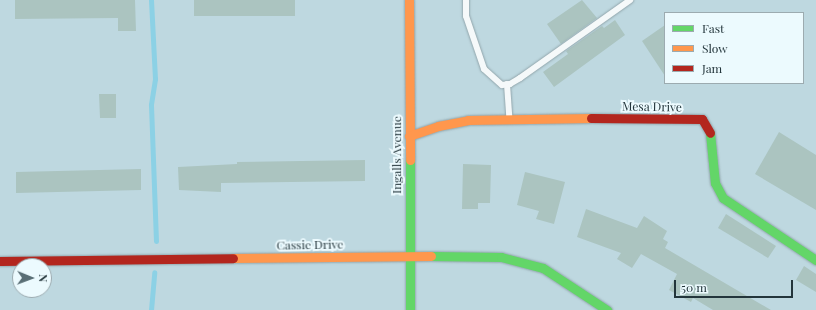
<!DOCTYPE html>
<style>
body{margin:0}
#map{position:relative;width:816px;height:310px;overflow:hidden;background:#bed8e0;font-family:"Playfair Display",serif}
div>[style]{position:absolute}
.stream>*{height:5px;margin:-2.5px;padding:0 2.5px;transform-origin:2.5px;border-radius:2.5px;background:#8cd1e5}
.building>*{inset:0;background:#abc4c0}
.roads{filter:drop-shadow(0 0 1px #92a6ac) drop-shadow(0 0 1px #92a6ac)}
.lane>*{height:6px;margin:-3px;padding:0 3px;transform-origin:3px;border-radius:3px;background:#f5f9fa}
.fast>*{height:9px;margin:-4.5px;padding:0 4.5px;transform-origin:4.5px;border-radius:4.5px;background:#63d668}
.slow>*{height:9px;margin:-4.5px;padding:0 4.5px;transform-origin:4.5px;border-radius:4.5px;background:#ff974d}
.jam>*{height:9px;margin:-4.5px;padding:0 4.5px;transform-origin:4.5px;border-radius:4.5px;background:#b3261e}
span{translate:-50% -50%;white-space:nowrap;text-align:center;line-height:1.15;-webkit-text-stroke:4px #ecfafe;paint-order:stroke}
.street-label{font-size:12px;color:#23353b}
.legend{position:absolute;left:664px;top:12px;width:140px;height:72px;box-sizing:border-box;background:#ecfafe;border:1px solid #9cabb0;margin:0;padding:5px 7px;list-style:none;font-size:12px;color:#23353b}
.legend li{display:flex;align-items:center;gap:8px;height:20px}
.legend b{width:20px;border:1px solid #9cabb0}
.north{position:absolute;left:12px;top:258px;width:40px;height:40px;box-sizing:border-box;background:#ecfafe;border:1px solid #9cabb0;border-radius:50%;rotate:91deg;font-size:11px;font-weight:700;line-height:16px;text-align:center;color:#23353b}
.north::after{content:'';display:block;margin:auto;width:14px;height:18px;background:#596e75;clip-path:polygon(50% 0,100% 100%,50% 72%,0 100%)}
.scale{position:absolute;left:674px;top:280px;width:119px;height:18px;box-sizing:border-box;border:2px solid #23353b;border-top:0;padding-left:5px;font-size:12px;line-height:14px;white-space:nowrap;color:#23353b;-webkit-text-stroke:3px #ecfafe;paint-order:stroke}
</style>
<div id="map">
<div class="stream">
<i style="left:151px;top:0;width:79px;rotate:87.1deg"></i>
<i style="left:155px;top:79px;width:26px;rotate:99deg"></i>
<i style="left:151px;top:105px;width:136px;rotate:87.9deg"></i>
<i style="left:151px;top:310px;width:38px;rotate:-85deg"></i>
</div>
<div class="building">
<i style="clip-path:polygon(15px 0,135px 0,136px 31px,118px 31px,118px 18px,15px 19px)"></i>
<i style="clip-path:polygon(194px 0,295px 0,295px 16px,194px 16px)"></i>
<i style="clip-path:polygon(582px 0,597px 18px,561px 44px,547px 24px)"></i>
<i style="clip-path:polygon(615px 20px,625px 35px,554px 87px,543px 72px,568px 54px,566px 51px,602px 26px,604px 28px)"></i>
<i style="clip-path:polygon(665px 25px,665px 76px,642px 41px)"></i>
<i style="clip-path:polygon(99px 94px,116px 94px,116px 118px,100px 118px)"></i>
<i style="clip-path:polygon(779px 132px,816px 155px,816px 210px,755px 174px)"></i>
<i style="clip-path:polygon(365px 160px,365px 181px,221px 183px,221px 192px,179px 190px,178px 167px,237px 164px,237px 162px)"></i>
<i style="clip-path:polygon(463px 164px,491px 165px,490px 203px,478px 203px,478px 209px,462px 209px)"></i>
<i style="clip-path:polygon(141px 169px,141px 190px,16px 193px,16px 172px)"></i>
<i style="clip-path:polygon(525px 172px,565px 182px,554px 224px,536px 219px,539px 211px,517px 205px)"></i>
<i style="clip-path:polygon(586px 209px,637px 228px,644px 216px,667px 231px,663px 239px,668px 242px,665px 248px,771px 310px,713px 310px,693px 298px,691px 302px,669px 290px,677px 274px,641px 254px,632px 268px,617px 259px,621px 253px,577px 237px)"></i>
<i style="clip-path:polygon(726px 214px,776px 246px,768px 258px,718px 228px)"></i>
<i style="clip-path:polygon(804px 266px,816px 274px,816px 292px,796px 280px)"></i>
</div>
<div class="roads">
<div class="lane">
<i style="left:466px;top:0;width:16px;rotate:90deg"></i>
<i style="left:466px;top:16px;width:56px;rotate:71.2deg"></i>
<i style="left:484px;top:69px;width:24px;rotate:42deg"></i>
<i style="left:502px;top:85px;width:8px;rotate:-7deg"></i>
<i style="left:510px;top:84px;width:12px;rotate:-31deg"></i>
<i style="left:520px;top:78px;width:135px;rotate:-35.3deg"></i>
<i style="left:507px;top:84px;width:32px;rotate:86deg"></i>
</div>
<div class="fast">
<i style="left:710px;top:133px;width:50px;rotate:84.3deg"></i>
<i style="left:715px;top:183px;width:17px;rotate:62deg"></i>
<i style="left:723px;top:198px;width:112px;rotate:33.7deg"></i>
<i style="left:410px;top:160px;width:150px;rotate:90deg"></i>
<i style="left:431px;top:256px;width:70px;rotate:0.8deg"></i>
<i style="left:501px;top:257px;width:43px;rotate:14.7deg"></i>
<i style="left:543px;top:268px;width:77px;rotate:33.3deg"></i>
</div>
<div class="slow">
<i style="left:409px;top:0;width:160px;rotate:89.6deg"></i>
<i style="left:409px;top:136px;width:31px;rotate:-19deg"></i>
<i style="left:438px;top:126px;width:31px;rotate:-11deg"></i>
<i style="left:468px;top:120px;width:123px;rotate:-0.9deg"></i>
<i style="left:233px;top:258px;width:198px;rotate:-0.6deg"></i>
</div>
<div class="jam">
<i style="left:591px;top:118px;width:111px;rotate:0.5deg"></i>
<i style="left:702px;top:119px;width:16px;rotate:60deg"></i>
<i style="left:0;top:261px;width:233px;rotate:-0.7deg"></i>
</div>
</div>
<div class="street-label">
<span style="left:652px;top:107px;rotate:1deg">Mesa Drive</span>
<span style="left:397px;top:155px;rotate:-90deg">Ingalls Avenue</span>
<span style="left:310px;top:245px;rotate:-1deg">Cassie Drive</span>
</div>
<ul class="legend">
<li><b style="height:5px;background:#63d668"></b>Fast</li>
<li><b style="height:5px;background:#ff974d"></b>Slow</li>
<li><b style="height:5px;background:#b3261e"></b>Jam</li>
</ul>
<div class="north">N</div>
<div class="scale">50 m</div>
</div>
